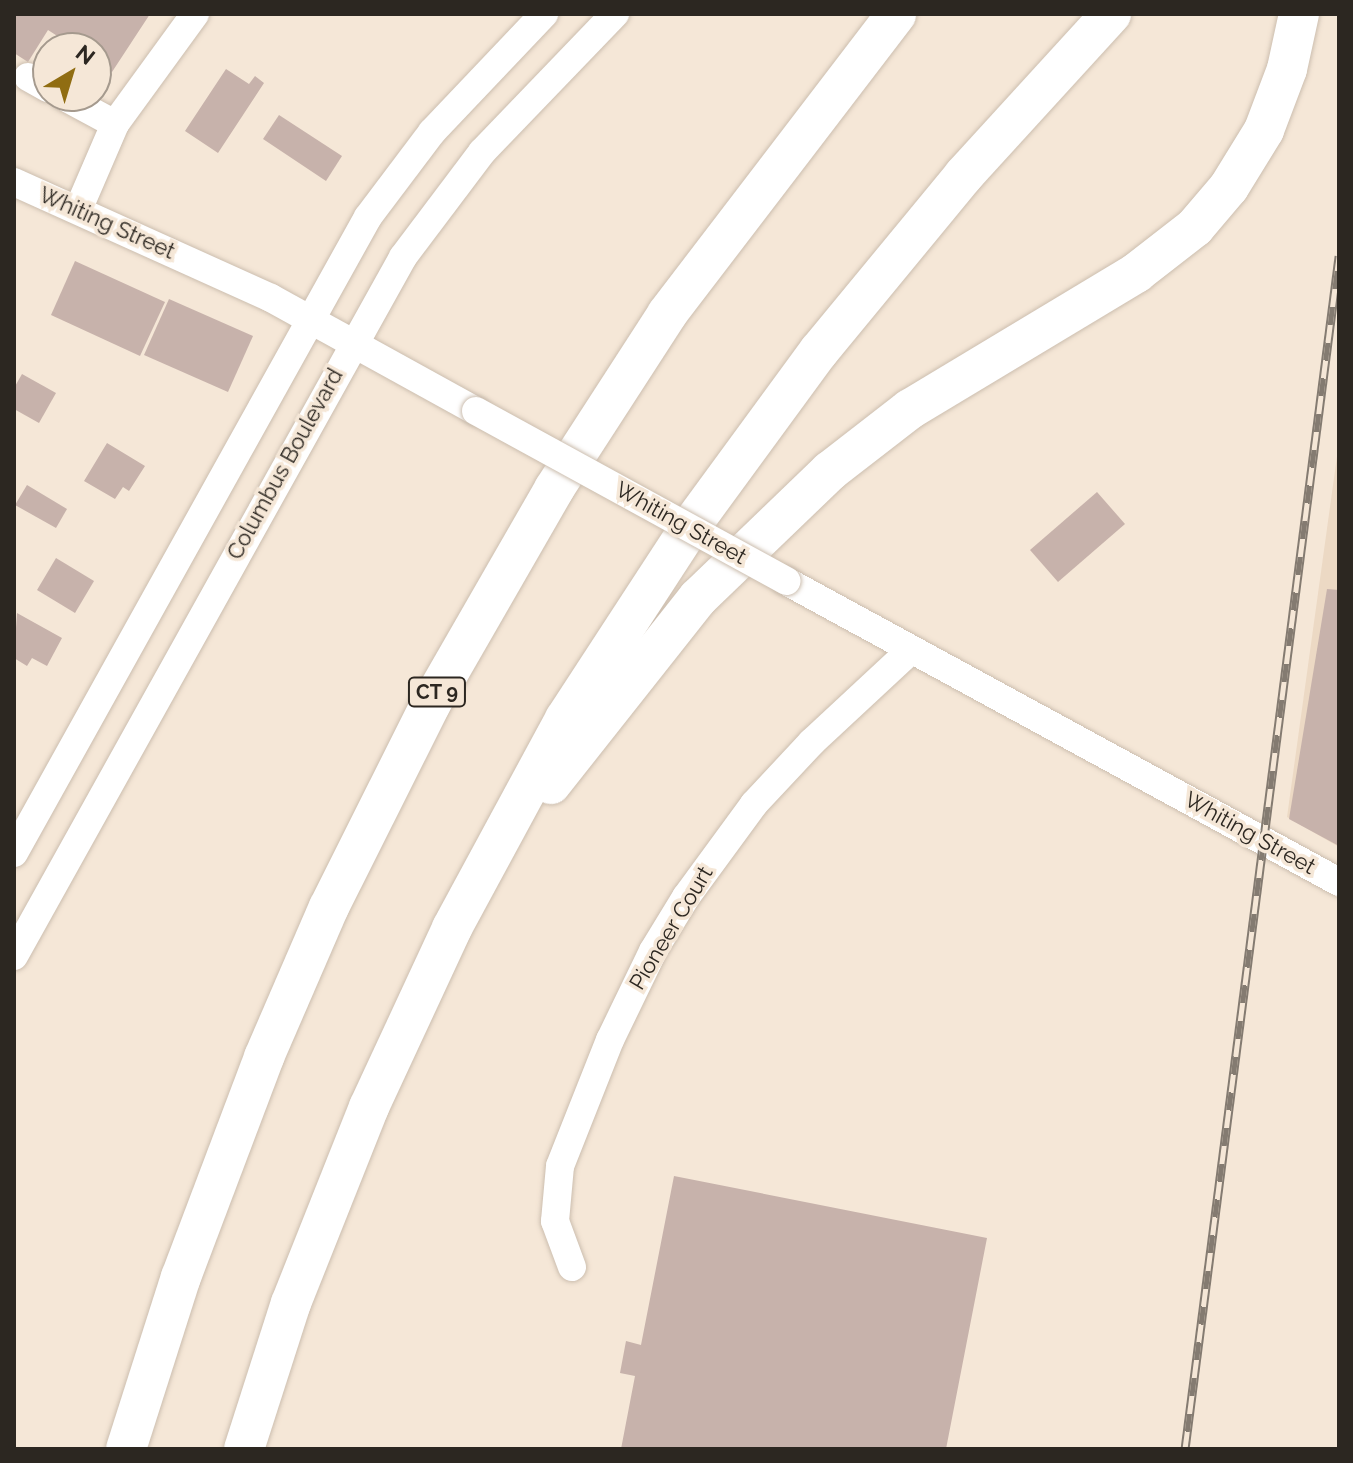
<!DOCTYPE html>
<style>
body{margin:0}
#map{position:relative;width:1353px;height:1463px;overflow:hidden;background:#f5e7d7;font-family:Raleway,sans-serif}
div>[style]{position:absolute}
.built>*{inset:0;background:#ecd9c4}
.building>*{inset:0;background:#c7b2ab}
.roads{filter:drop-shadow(0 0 2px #ccbeaf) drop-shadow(0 0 2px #ccbeaf)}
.minor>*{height:28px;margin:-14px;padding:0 14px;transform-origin:14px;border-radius:14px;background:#fff}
.highway>*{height:40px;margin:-20px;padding:0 20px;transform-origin:20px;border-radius:20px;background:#fff}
.rail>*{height:9px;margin-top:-4.5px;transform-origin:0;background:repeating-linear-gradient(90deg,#f5e7d7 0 18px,#847b71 0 36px);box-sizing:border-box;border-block:2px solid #847b71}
.bridges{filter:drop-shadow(0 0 2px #ccbeaf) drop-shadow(0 0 2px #ccbeaf)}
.minor-bridge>*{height:28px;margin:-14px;padding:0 14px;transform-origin:14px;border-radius:14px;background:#fff}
span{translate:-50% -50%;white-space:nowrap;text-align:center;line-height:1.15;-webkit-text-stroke:7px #f5e7d7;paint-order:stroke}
.shield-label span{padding:2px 6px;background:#f5e7d7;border:2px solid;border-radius:6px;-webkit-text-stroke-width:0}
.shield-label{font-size:20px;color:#2c2721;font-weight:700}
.street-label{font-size:22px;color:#2c2721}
.frame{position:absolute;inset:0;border:16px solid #2c2721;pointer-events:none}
.north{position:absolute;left:32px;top:32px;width:80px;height:80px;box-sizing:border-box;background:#f5e7d7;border:2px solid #a59a8e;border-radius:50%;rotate:38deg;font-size:22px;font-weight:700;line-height:32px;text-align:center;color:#2c2721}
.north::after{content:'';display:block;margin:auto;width:28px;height:36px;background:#906d12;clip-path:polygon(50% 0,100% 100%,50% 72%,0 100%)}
</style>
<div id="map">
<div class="built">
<i style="clip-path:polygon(1339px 442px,1339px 847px,1287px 817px)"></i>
</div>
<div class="building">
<i style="clip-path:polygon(14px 14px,150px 14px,112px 72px,96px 61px,96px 48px,76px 48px,48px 30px,28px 62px,14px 53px)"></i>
<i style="clip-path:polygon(226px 69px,249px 84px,255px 76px,264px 83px,218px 153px,185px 131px)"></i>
<i style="clip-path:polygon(279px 115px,342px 156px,326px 181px,263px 139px)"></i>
<i style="clip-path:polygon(75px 261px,165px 302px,140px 356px,51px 315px)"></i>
<i style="clip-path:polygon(169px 299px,253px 336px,228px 392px,144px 355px)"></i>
<i style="clip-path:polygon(22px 374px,56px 393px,39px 423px,14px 409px,14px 388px)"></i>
<i style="clip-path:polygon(107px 443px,145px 466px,129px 491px,123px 487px,115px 499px,84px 481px)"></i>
<i style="clip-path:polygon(27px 485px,67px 509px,56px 528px,15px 505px)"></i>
<i style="clip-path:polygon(1097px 492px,1125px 524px,1058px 582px,1030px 550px)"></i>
<i style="clip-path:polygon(56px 558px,94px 581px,75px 613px,37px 590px)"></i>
<i style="clip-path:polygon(1327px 589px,1339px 590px,1339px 846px,1289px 819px)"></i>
<i style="clip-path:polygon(17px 613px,62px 638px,47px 666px,32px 658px,27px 666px,14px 658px)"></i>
<i style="clip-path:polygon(674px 1176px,987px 1238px,946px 1449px,621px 1449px,635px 1376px,620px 1373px,626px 1341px,641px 1345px)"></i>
</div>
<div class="roads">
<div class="minor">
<i style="left:28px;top:77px;width:23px;rotate:29deg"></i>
<i style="left:63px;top:96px;width:59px;rotate:28.3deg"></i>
<i style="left:14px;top:182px;width:282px;rotate:24.3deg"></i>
<i style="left:271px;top:298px;width:234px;rotate:28.9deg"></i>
<i style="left:78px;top:210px;width:94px;rotate:-66.7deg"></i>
<i style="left:115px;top:124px;width:136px;rotate:-54deg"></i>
<i style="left:786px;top:581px;width:630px;rotate:28.56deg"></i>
<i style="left:14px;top:853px;width:728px;rotate:-60.9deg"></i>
<i style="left:368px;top:217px;width:106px;rotate:-53deg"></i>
<i style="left:432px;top:132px;width:163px;rotate:-46.5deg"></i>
<i style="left:14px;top:956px;width:800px;rotate:-60.9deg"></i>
<i style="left:403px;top:257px;width:131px;rotate:-53deg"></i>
<i style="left:482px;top:152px;width:192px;rotate:-46.1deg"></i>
<i style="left:572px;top:1267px;width:49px;rotate:-110.3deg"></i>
<i style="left:555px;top:1221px;width:55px;rotate:-84.8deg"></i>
<i style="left:560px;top:1166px;width:136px;rotate:-68.4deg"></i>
<i style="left:610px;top:1040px;width:99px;rotate:-64.2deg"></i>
<i style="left:653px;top:951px;width:63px;rotate:-58.6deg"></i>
<i style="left:686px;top:897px;width:115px;rotate:-53.8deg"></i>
<i style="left:754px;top:804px;width:85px;rotate:-46.9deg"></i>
<i style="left:812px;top:742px;width:135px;rotate:-42.9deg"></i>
</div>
<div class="highway">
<i style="left:551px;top:784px;width:237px;rotate:-51.7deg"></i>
<i style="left:698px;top:598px;width:183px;rotate:-43.9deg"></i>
<i style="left:830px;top:471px;width:101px;rotate:-37.8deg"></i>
<i style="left:910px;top:409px;width:264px;rotate:-31deg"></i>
<i style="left:1136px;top:273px;width:75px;rotate:-37.9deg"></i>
<i style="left:1195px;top:227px;width:52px;rotate:-49.6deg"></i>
<i style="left:1229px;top:187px;width:67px;rotate:-58.4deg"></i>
<i style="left:1264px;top:130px;width:65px;rotate:-69.3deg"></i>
<i style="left:1287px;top:69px;width:56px;rotate:-77.7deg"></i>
<i style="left:126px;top:1449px;width:181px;rotate:-72.3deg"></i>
<i style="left:181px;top:1277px;width:235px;rotate:-69.3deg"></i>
<i style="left:264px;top:1057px;width:163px;rotate:-66.6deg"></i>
<i style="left:329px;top:907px;width:226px;rotate:-63.4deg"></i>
<i style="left:430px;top:705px;width:249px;rotate:-60.1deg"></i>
<i style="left:554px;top:489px;width:208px;rotate:-57.1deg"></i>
<i style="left:667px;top:314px;width:377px;rotate:-52.6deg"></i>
<i style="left:244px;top:1449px;width:153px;rotate:-72.2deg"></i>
<i style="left:291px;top:1303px;width:211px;rotate:-68.3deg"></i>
<i style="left:369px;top:1107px;width:197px;rotate:-65.1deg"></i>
<i style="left:452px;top:928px;width:238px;rotate:-61.6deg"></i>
<i style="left:565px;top:719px;width:229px;rotate:-56.9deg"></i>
<i style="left:690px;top:527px;width:218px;rotate:-53.8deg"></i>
<i style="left:819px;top:351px;width:228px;rotate:-50.5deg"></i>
<i style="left:964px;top:175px;width:218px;rotate:-47.6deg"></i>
</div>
</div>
<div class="rail">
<i style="left:1185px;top:1449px;width:1203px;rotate:-82.64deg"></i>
</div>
<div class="bridges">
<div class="minor-bridge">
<i style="left:476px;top:411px;width:354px;rotate:28.7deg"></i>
</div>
</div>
<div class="shield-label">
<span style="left:437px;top:692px">CT 9</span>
</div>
<div class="street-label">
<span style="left:107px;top:223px;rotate:24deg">Whiting Street</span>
<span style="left:285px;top:464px;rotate:-61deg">Columbus Boulevard</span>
<span style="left:681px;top:523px;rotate:29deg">Whiting Street</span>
<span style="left:1250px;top:833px;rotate:29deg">Whiting Street</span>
<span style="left:671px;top:928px;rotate:-59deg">Pioneer Court</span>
</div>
<div class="frame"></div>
<div class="north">N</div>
</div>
